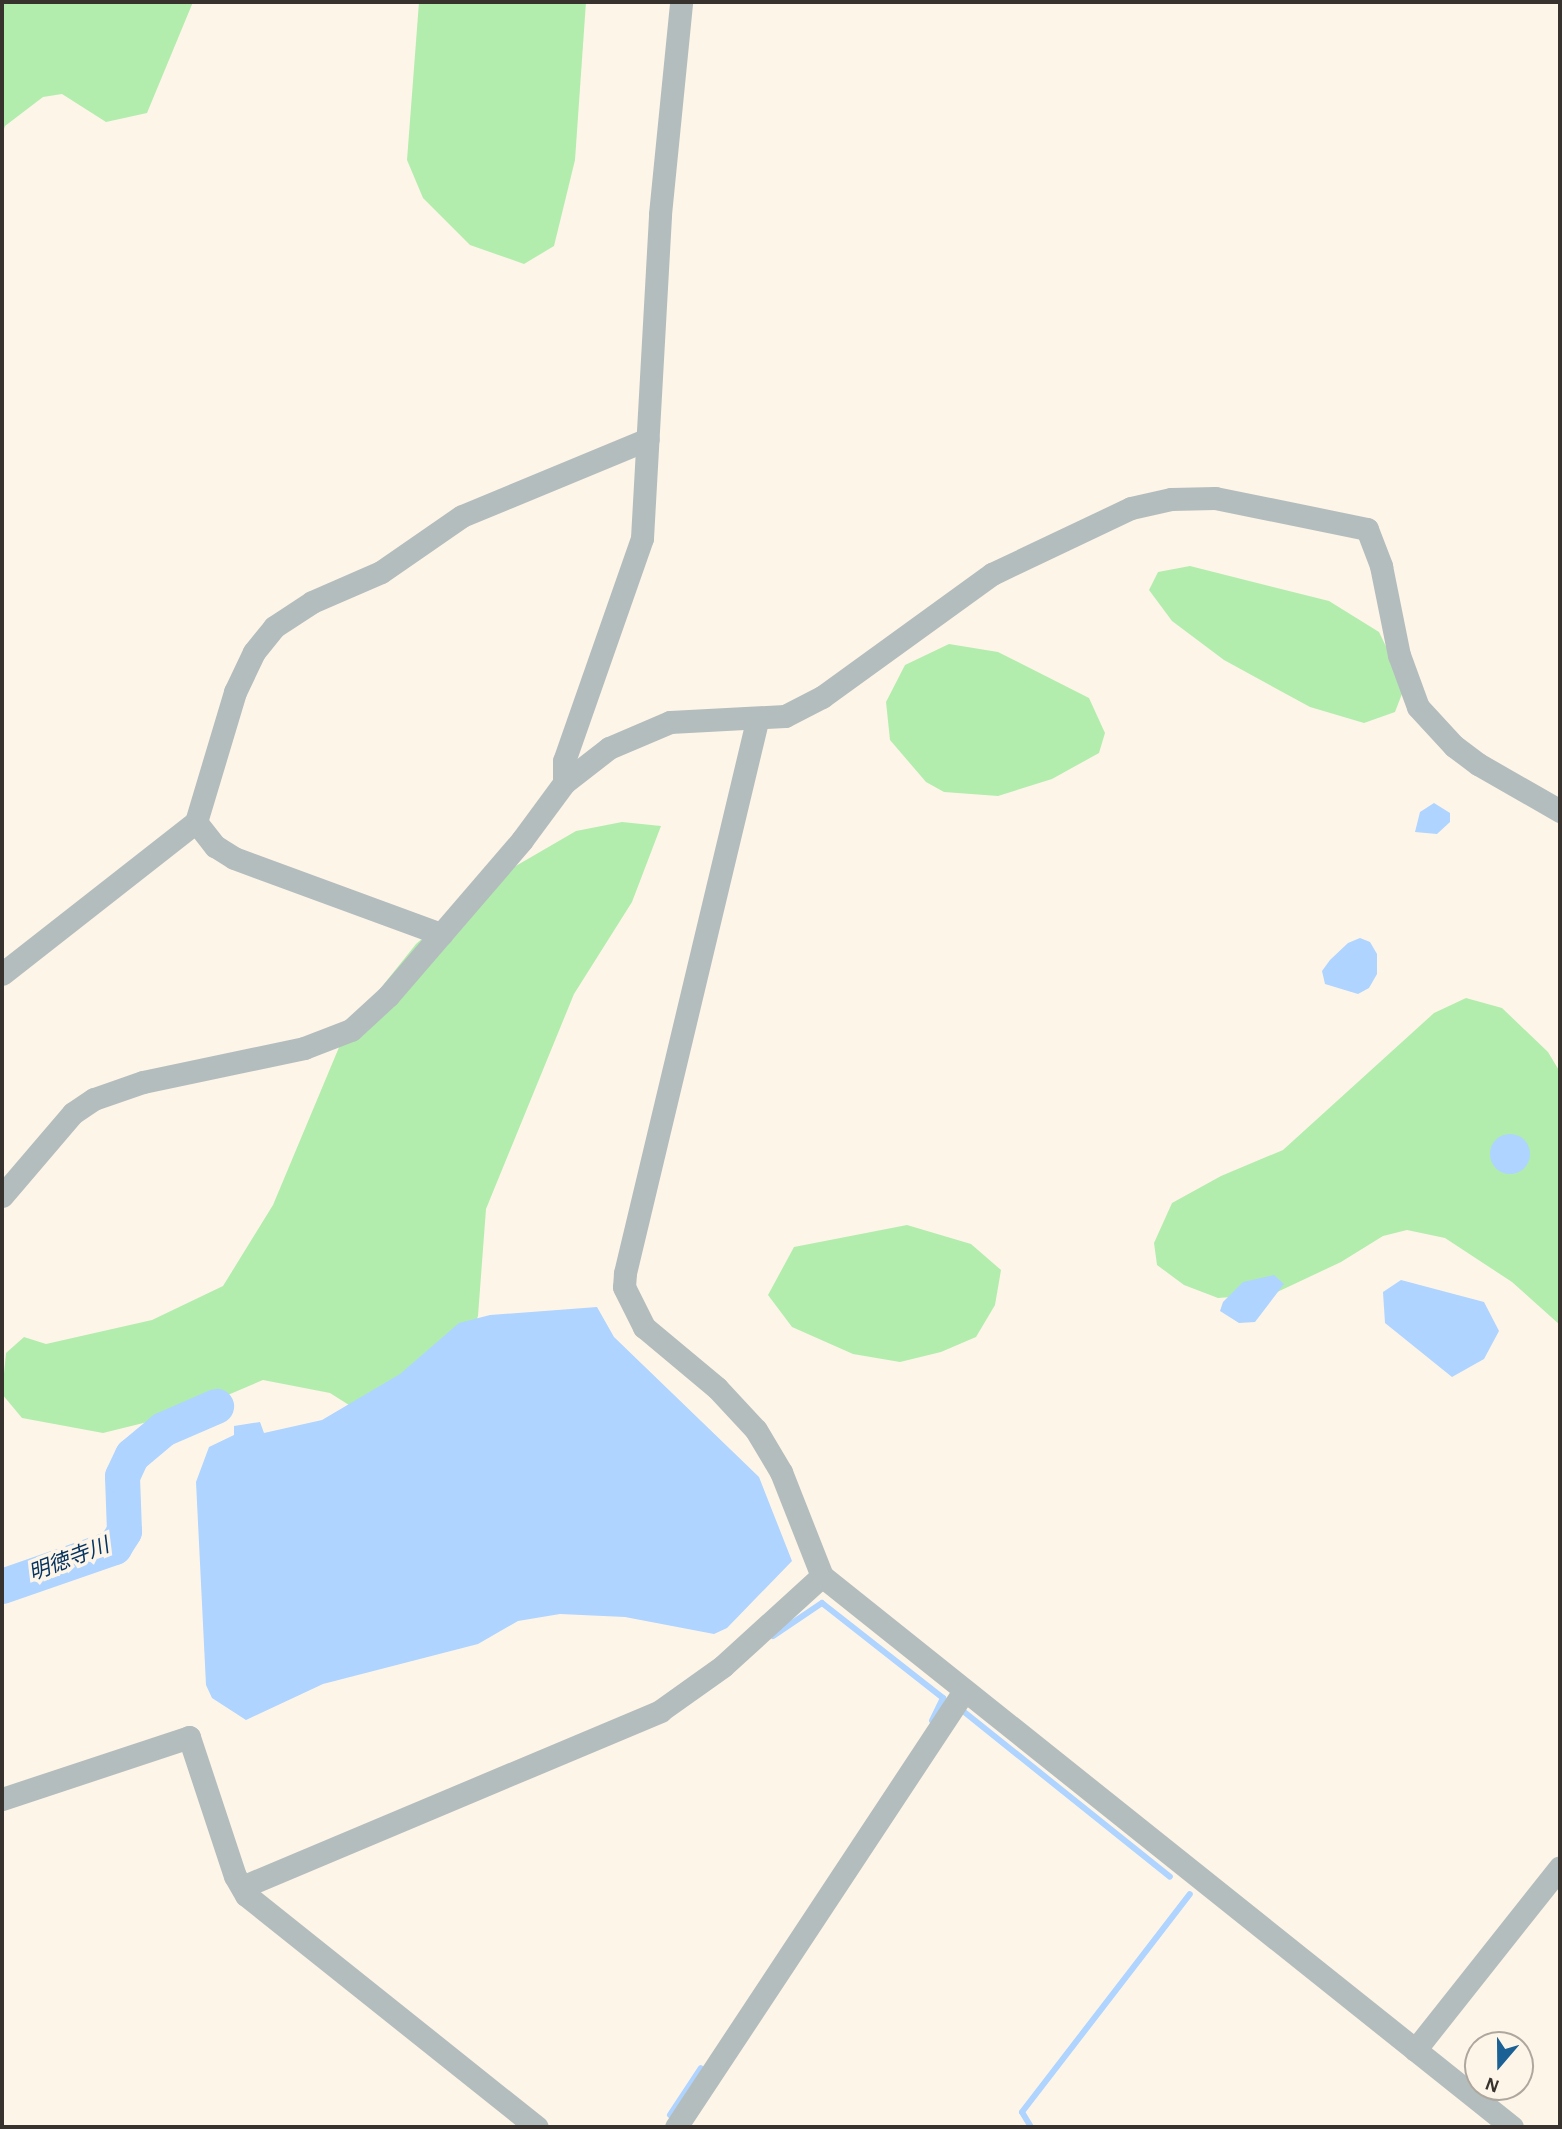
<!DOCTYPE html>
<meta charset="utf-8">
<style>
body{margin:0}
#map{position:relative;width:1562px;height:2129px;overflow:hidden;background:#fef5e9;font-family:"Alegreya Sans","Noto Sans JP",sans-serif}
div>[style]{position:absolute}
.green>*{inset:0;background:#b2edae}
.water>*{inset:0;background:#aed4ff}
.round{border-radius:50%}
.stream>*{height:6px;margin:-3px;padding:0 3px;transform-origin:3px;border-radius:3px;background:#aed4ff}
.river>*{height:35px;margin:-17.5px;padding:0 17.5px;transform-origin:17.5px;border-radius:17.5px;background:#aed4ff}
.minor>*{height:23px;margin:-11.5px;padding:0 11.5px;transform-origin:11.5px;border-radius:11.5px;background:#b4bdbe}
span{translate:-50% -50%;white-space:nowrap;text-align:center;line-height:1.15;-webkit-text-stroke:7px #fef5e9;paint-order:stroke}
.water-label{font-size:21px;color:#073561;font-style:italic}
.frame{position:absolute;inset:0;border:4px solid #37322d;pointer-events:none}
.north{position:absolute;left:1464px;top:2031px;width:70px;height:70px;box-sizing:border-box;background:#fef5e9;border:2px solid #aea79e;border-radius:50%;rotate:200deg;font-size:19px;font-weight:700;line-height:28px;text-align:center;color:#37322d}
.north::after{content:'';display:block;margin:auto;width:24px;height:32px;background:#1c6195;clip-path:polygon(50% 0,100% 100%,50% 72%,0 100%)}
</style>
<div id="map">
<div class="green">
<i style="clip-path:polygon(2px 2px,193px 2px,147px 113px,106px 122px,62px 94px,43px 97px,5px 126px,2px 135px)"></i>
<i style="clip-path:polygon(419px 2px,586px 2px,575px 160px,554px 246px,524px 264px,470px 245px,423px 198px,407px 160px)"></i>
<i style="clip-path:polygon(1190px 566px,1329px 601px,1379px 632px,1405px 686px,1395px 712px,1364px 723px,1310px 707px,1224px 660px,1172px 621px,1149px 590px,1158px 572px)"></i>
<i style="clip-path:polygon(949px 644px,998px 652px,1089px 698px,1105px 733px,1099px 753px,1052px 779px,998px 796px,944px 792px,926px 782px,890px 740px,886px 702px,905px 665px)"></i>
<i style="clip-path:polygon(622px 822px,661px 826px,632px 902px,574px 994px,486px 1209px,478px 1316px,454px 1385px,393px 1433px,330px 1393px,263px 1380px,188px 1412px,103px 1433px,22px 1418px,2px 1394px,6px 1353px,24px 1337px,46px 1344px,152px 1320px,223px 1286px,273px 1205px,345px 1033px,416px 944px,483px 885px,576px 831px)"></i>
<i style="clip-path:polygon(1466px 998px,1502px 1008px,1548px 1052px,1560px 1072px,1560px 1325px,1512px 1282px,1445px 1238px,1407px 1230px,1383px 1236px,1341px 1262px,1273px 1294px,1218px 1298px,1184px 1285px,1157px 1265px,1154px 1243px,1172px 1203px,1221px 1176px,1283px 1150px,1434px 1013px)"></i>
<i style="clip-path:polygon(907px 1225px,971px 1244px,1001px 1270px,995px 1305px,976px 1337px,941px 1352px,900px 1362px,853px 1354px,792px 1327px,768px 1295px,794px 1247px)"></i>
</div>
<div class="water">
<i style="clip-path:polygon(1434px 803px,1450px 813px,1450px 822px,1437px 834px,1415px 832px,1420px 812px)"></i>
<i style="clip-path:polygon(1360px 938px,1370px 942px,1377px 954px,1377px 974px,1369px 988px,1358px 994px,1325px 984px,1322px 971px,1330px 960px,1348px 943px)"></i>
<i class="round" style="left:1490px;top:1134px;width:40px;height:40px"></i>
<i style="clip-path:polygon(1274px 1275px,1284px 1284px,1255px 1322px,1239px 1323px,1220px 1311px,1223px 1302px,1243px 1282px)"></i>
<i style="clip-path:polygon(1401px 1280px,1484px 1302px,1499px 1331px,1484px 1359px,1452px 1377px,1385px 1323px,1383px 1292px)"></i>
<i style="clip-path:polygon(597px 1307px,614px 1337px,759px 1477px,792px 1561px,727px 1628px,714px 1634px,625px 1617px,560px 1614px,518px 1621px,478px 1644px,323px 1684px,246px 1720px,212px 1698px,206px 1685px,196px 1482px,209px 1447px,234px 1435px,234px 1426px,260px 1422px,264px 1433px,322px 1420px,400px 1374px,459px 1323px,490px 1315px)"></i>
</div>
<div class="stream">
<i style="left:773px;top:1636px;width:59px;rotate:-34deg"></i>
<i style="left:822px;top:1603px;width:154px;rotate:38.1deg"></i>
<i style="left:943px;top:1698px;width:25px;rotate:116deg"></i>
<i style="left:963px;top:1711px;width:265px;rotate:38.7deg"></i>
<i style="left:670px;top:2115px;width:56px;rotate:-56.6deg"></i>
<i style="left:1031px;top:2127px;width:17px;rotate:-121deg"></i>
<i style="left:1022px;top:2112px;width:275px;rotate:-52.4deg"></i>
</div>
<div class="river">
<i style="left:2px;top:1586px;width:119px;rotate:-19.2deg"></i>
<i style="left:114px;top:1547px;width:19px;rotate:-58deg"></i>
<i style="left:124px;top:1531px;width:55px;rotate:-92.1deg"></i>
<i style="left:122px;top:1476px;width:23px;rotate:-65deg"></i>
<i style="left:132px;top:1455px;width:40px;rotate:-40deg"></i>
<i style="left:163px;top:1429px;width:58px;rotate:-23.5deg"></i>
</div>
<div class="minor">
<i style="left:757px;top:721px;width:568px;rotate:103.45deg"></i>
<i style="left:625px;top:1273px;width:14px;rotate:94deg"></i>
<i style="left:624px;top:1287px;width:45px;rotate:63.4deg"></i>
<i style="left:644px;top:1327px;width:95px;rotate:39.9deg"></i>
<i style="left:717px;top:1388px;width:57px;rotate:47.1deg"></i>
<i style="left:756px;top:1430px;width:49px;rotate:59.2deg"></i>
<i style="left:781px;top:1472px;width:112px;rotate:68.5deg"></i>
<i style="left:822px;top:1576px;width:883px;rotate:38.61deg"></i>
<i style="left:564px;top:783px;width:22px;rotate:-90deg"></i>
<i style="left:564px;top:761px;width:236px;rotate:-70.7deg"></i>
<i style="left:642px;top:538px;width:324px;rotate:-86.8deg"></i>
<i style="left:660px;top:214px;width:213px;rotate:-84.3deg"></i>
<i style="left:196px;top:822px;width:31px;rotate:52deg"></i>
<i style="left:215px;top:846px;width:22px;rotate:32deg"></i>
<i style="left:234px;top:858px;width:221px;rotate:20.2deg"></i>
<i style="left:2px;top:974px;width:246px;rotate:-38.1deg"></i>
<i style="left:196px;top:822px;width:136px;rotate:-73.3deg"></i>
<i style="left:235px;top:692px;width:44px;rotate:-64.6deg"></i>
<i style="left:254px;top:652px;width:32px;rotate:-51deg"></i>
<i style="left:274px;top:627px;width:45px;rotate:-33.3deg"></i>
<i style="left:312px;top:602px;width:75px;rotate:-23.5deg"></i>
<i style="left:381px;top:572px;width:98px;rotate:-34.7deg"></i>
<i style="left:462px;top:516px;width:201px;rotate:-22.5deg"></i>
<i style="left:2px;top:1196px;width:109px;rotate:-49.5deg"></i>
<i style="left:73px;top:1113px;width:25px;rotate:-34deg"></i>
<i style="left:94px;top:1099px;width:52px;rotate:-19.1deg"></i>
<i style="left:143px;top:1082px;width:165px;rotate:-11.9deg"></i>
<i style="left:304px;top:1048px;width:50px;rotate:-21deg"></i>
<i style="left:351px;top:1030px;width:50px;rotate:-42.6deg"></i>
<i style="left:388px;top:996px;width:206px;rotate:-49.3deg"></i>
<i style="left:522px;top:840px;width:71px;rotate:-53.6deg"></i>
<i style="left:564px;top:783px;width:57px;rotate:-37.9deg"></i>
<i style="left:609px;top:748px;width:66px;rotate:-23.1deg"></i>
<i style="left:670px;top:722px;width:115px;rotate:-3deg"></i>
<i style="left:785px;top:716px;width:42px;rotate:-27.2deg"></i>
<i style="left:822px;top:697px;width:210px;rotate:-35.9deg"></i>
<i style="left:992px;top:574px;width:154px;rotate:-25.4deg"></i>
<i style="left:1131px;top:508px;width:41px;rotate:-12.7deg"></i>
<i style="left:1171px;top:499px;width:44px;rotate:-1.3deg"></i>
<i style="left:1215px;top:498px;width:155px;rotate:11.5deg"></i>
<i style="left:1367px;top:529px;width:40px;rotate:69deg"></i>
<i style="left:1381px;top:566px;width:91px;rotate:78.6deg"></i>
<i style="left:1399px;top:655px;width:55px;rotate:69.9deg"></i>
<i style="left:1418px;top:707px;width:53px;rotate:47.3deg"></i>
<i style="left:1454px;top:746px;width:30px;rotate:37deg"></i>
<i style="left:1478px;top:764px;width:95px;rotate:29.8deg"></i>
<i style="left:2px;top:1799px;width:197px;rotate:-18.3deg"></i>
<i style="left:189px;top:1737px;width:146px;rotate:71.7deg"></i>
<i style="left:235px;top:1876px;width:22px;rotate:60deg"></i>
<i style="left:246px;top:1895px;width:372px;rotate:38.6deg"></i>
<i style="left:242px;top:1887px;width:454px;rotate:-22.8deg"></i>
<i style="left:660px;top:1711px;width:77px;rotate:-35.5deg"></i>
<i style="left:723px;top:1666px;width:134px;rotate:-42.3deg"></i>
<i style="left:1415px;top:2050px;width:233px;rotate:-51.6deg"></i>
<i style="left:676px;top:2127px;width:523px;rotate:-56.55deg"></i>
</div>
<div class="water-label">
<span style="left:69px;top:1560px;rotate:-21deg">明徳寺川</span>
</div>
<div class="frame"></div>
<div class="north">N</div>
</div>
